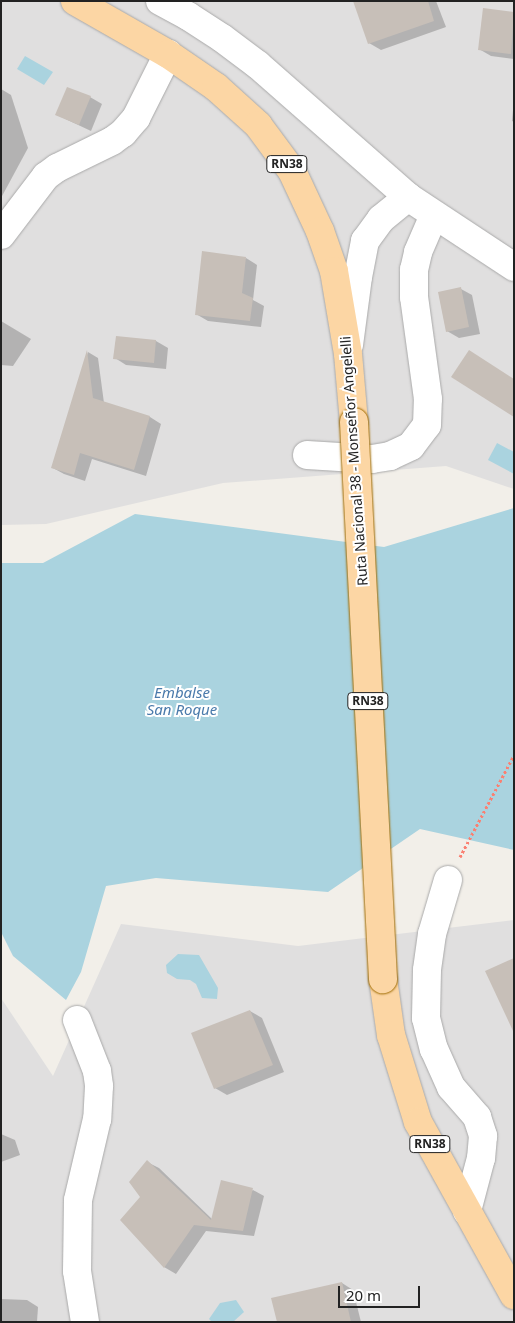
<!DOCTYPE html>
<meta charset="utf-8">
<style>
body{margin:0}
#map{position:relative;width:515px;height:1323px;overflow:hidden;background:#f2efe9;font-family:"Noto Sans",sans-serif}
div>[style]{position:absolute}
.residential>*{inset:0;background:#e0dfdf}
.water>*{inset:0;background:#aad3df}
.shadow>*{inset:0;background:#0003}
.building>*{inset:0;background:#c7bfb8}
.path>*{height:3px;margin-top:-1.5px;transform-origin:0;background:repeating-linear-gradient(90deg,#fa8072 0 2.5px,transparent 0 5px)}
.roads{filter:drop-shadow(0 0 1px #a9a9a9) drop-shadow(0 0 1px #a9a9a9)}
.minor>*{height:28px;margin:-14px;padding:0 14px;transform-origin:14px;border-radius:14px;background:#fff}
.major>*{height:28px;margin:-14px;padding:0 14px;transform-origin:14px;border-radius:14px;background:#fcd6a4}
.bridges{filter:drop-shadow(0 0 1px #a06b00) drop-shadow(0 0 1px #a06b00)}
.major-bridge>*{height:28px;margin:-14px;padding:0 14px;transform-origin:14px;border-radius:14px;background:#fcd6a4}
span{translate:-50% -50%;white-space:nowrap;text-align:center;line-height:1.15;-webkit-text-stroke:4px #fff;paint-order:stroke}
.shield-label span{padding:1px 4px;background:#fff;border:1px solid;border-radius:4px;-webkit-text-stroke-width:0}
.shield-label{font-size:12px;color:#222;font-weight:700}
.street-label{font-size:14px;color:#222}
.water-label{font-size:15px;color:#4a7aab;font-style:italic}
.frame{position:absolute;inset:0;border:2px solid #222;pointer-events:none}
.scale{position:absolute;left:338px;top:1286px;width:82px;height:22px;box-sizing:border-box;border:2px solid #222;border-top:0;padding-left:6px;font-size:15px;line-height:18px;white-space:nowrap;color:#222;-webkit-text-stroke:4px #fff;paint-order:stroke}
</style>
<div id="map">
<div class="residential">
<i style="clip-path:polygon(1px 1px,514px 1px,514px 489px,446px 466px,223px 483px,46px 524px,1px 525px)"></i>
<i style="clip-path:polygon(514px 920px,514px 1322px,1px 1322px,1px 998px,53px 1076px,121px 924px,298px 946px)"></i>
</div>
<div class="water">
<i style="clip-path:polygon(25px 56px,53px 72px,44px 85px,17px 69px)"></i>
<i style="clip-path:polygon(497px 443px,514px 452px,514px 474px,488px 460px)"></i>
<i style="clip-path:polygon(514px 508px,514px 850px,420px 829px,328px 892px,156px 878px,106px 886px,81px 972px,66px 1000px,13px 956px,1px 932px,1px 563px,43px 563px,135px 514px,384px 547px)"></i>
<i style="clip-path:polygon(178px 954px,199px 955px,218px 988px,217px 999px,202px 998px,196px 984px,190px 980px,177px 979px,167px 973px,166px 965px)"></i>
<i style="clip-path:polygon(236px 1300px,244px 1312px,233px 1322px,212px 1322px,209px 1319px,220px 1303px)"></i>
</div>
<div class="shadow">
<i style="clip-path:polygon(354px 1px,436px 1px,446px 27px,381px 50px,369px 43px)"></i>
<i style="clip-path:polygon(514px 14px,514px 59px,491px 56px,479px 49px)"></i>
<i style="clip-path:polygon(1px 89px,11px 95px,28px 148px,1px 198px)"></i>
<i style="clip-path:polygon(90px 97px,102px 104px,91px 131px,57px 115px)"></i>
<i style="clip-path:polygon(514px 99px,514px 122px,512px 121px)"></i>
<i style="clip-path:polygon(246px 258px,257px 265px,253px 300px,264px 306px,261px 327px,208px 321px,196px 314px)"></i>
<i style="clip-path:polygon(461px 289px,472px 295px,480px 334px,459px 338px,447px 331px)"></i>
<i style="clip-path:polygon(1px 321px,31px 339px,13px 366px,1px 365px)"></i>
<i style="clip-path:polygon(117px 337px,156px 341px,168px 348px,166px 369px,126px 365px,115px 358px)"></i>
<i style="clip-path:polygon(88px 352px,98px 358px,104px 403px,150px 417px,161px 424px,146px 476px,92px 459px,85px 481px,64px 474px,53px 468px)"></i>
<i style="clip-path:polygon(250px 1011px,262px 1018px,284px 1072px,227px 1095px,215px 1088px)"></i>
<i style="clip-path:polygon(1px 1134px,15px 1140px,20px 1155px,1px 1162px)"></i>
<i style="clip-path:polygon(147px 1162px,159px 1168px,212px 1219px,253px 1190px,264px 1196px,254px 1236px,206px 1231px,176px 1274px,164px 1267px,141px 1197px)"></i>
<i style="clip-path:polygon(342px 1283px,353px 1290px,361px 1322px,278px 1322px)"></i>
<i style="clip-path:polygon(1px 1299px,27px 1300px,38px 1307px,37px 1322px,1px 1322px)"></i>
</div>
<div class="building">
<i style="clip-path:polygon(353px 1px,428px 1px,434px 21px,368px 44px)"></i>
<i style="clip-path:polygon(483px 8px,514px 12px,511px 54px,478px 50px)"></i>
<i style="clip-path:polygon(67px 87px,91px 96px,79px 125px,55px 115px)"></i>
<i style="clip-path:polygon(202px 251px,246px 257px,242px 293px,253px 298px,250px 321px,195px 315px)"></i>
<i style="clip-path:polygon(461px 287px,469px 327px,446px 332px,438px 292px)"></i>
<i style="clip-path:polygon(116px 336px,156px 340px,154px 363px,113px 359px)"></i>
<i style="clip-path:polygon(87px 350px,93px 398px,150px 416px,134px 470px,80px 453px,74px 475px,51px 468px)"></i>
<i style="clip-path:polygon(469px 350px,514px 379px,514px 417px,451px 377px)"></i>
<i style="clip-path:polygon(514px 958px,514px 1033px,485px 971px)"></i>
<i style="clip-path:polygon(250px 1010px,273px 1065px,214px 1089px,191px 1033px)"></i>
<i style="clip-path:polygon(147px 1160px,211px 1220px,221px 1180px,253px 1188px,243px 1231px,194px 1225px,164px 1268px,120px 1220px,140px 1197px,129px 1182px)"></i>
<i style="clip-path:polygon(342px 1282px,351px 1322px,277px 1322px,271px 1298px)"></i>
</div>
<div class="path">
<i style="left:460px;top:857px;width:115px;rotate:-62.1deg"></i>
</div>
<div class="roads">
<div class="minor">
<i style="left:160px;top:1px;width:32px;rotate:28deg"></i>
<i style="left:188px;top:16px;width:40px;rotate:32.9deg"></i>
<i style="left:222px;top:38px;width:45px;rotate:36.9deg"></i>
<i style="left:258px;top:65px;width:200px;rotate:41.3deg"></i>
<i style="left:408px;top:197px;width:127px;rotate:33.4deg"></i>
<i style="left:1px;top:235px;width:74px;rotate:-52.7deg"></i>
<i style="left:46px;top:176px;width:14px;rotate:-36deg"></i>
<i style="left:57px;top:168px;width:61px;rotate:-26.1deg"></i>
<i style="left:112px;top:141px;width:14px;rotate:-36deg"></i>
<i style="left:123px;top:133px;width:20px;rotate:-49deg"></i>
<i style="left:136px;top:118px;width:72px;rotate:-63.4deg"></i>
<i style="left:349px;top:345px;width:69px;rotate:-82.5deg"></i>
<i style="left:358px;top:277px;width:37px;rotate:-79deg"></i>
<i style="left:365px;top:241px;width:27px;rotate:-54deg"></i>
<i style="left:381px;top:219px;width:35px;rotate:-39deg"></i>
<i style="left:307px;top:455px;width:65px;rotate:3.5deg"></i>
<i style="left:372px;top:459px;width:18px;rotate:-9deg"></i>
<i style="left:390px;top:456px;width:23px;rotate:-25deg"></i>
<i style="left:411px;top:446px;width:26px;rotate:-53deg"></i>
<i style="left:427px;top:425px;width:26px;rotate:-88deg"></i>
<i style="left:428px;top:399px;width:103px;rotate:-97.8deg"></i>
<i style="left:414px;top:297px;width:27px;rotate:-90deg"></i>
<i style="left:414px;top:270px;width:18px;rotate:-77deg"></i>
<i style="left:418px;top:252px;width:40px;rotate:-66.6deg"></i>
<i style="left:448px;top:880px;width:56px;rotate:106.5deg"></i>
<i style="left:432px;top:934px;width:36px;rotate:98deg"></i>
<i style="left:427px;top:970px;width:48px;rotate:91.2deg"></i>
<i style="left:426px;top:1018px;width:32px;rotate:76deg"></i>
<i style="left:434px;top:1049px;width:42px;rotate:65.9deg"></i>
<i style="left:451px;top:1087px;width:40px;rotate:49deg"></i>
<i style="left:477px;top:1117px;width:20px;rotate:72deg"></i>
<i style="left:483px;top:1136px;width:22px;rotate:95deg"></i>
<i style="left:481px;top:1158px;width:55px;rotate:104.8deg"></i>
<i style="left:77px;top:1020px;width:55px;rotate:68.6deg"></i>
<i style="left:97px;top:1071px;width:15px;rotate:82deg"></i>
<i style="left:99px;top:1086px;width:33px;rotate:93deg"></i>
<i style="left:97px;top:1119px;width:83px;rotate:103.2deg"></i>
<i style="left:78px;top:1200px;width:71px;rotate:90.8deg"></i>
<i style="left:77px;top:1271px;width:52px;rotate:81.1deg"></i>
</div>
<div class="major">
<i style="left:75px;top:1px;width:107px;rotate:29.7deg"></i>
<i style="left:168px;top:54px;width:58px;rotate:34.5deg"></i>
<i style="left:216px;top:87px;width:57px;rotate:42.1deg"></i>
<i style="left:258px;top:125px;width:57px;rotate:53.5deg"></i>
<i style="left:292px;top:171px;width:66px;rotate:65deg"></i>
<i style="left:320px;top:231px;width:42px;rotate:70.7deg"></i>
<i style="left:334px;top:271px;width:84px;rotate:80.4deg"></i>
<i style="left:348px;top:354px;width:68px;rotate:85deg"></i>
<i style="left:383px;top:979px;width:57px;rotate:81.9deg"></i>
<i style="left:391px;top:1035px;width:91px;rotate:72.8deg"></i>
<i style="left:418px;top:1122px;width:198px;rotate:61deg"></i>
</div>
</div>
<div class="bridges">
<div class="major-bridge">
<i style="left:354px;top:422px;width:558px;rotate:87.02deg"></i>
</div>
</div>
<div class="shield-label">
<span style="left:287px;top:164px">RN38</span>
<span style="left:368px;top:701px">RN38</span>
<span style="left:430px;top:1144px">RN38</span>
</div>
<div class="street-label">
<span style="left:354px;top:461px;rotate:-94deg">Ruta Nacional 38 - Monseñor Angelelli</span>
</div>
<div class="water-label">
<span style="left:182px;top:701px">Embalse<br>San Roque</span>
</div>
<div class="frame"></div>
<div class="scale">20 m</div>
</div>
